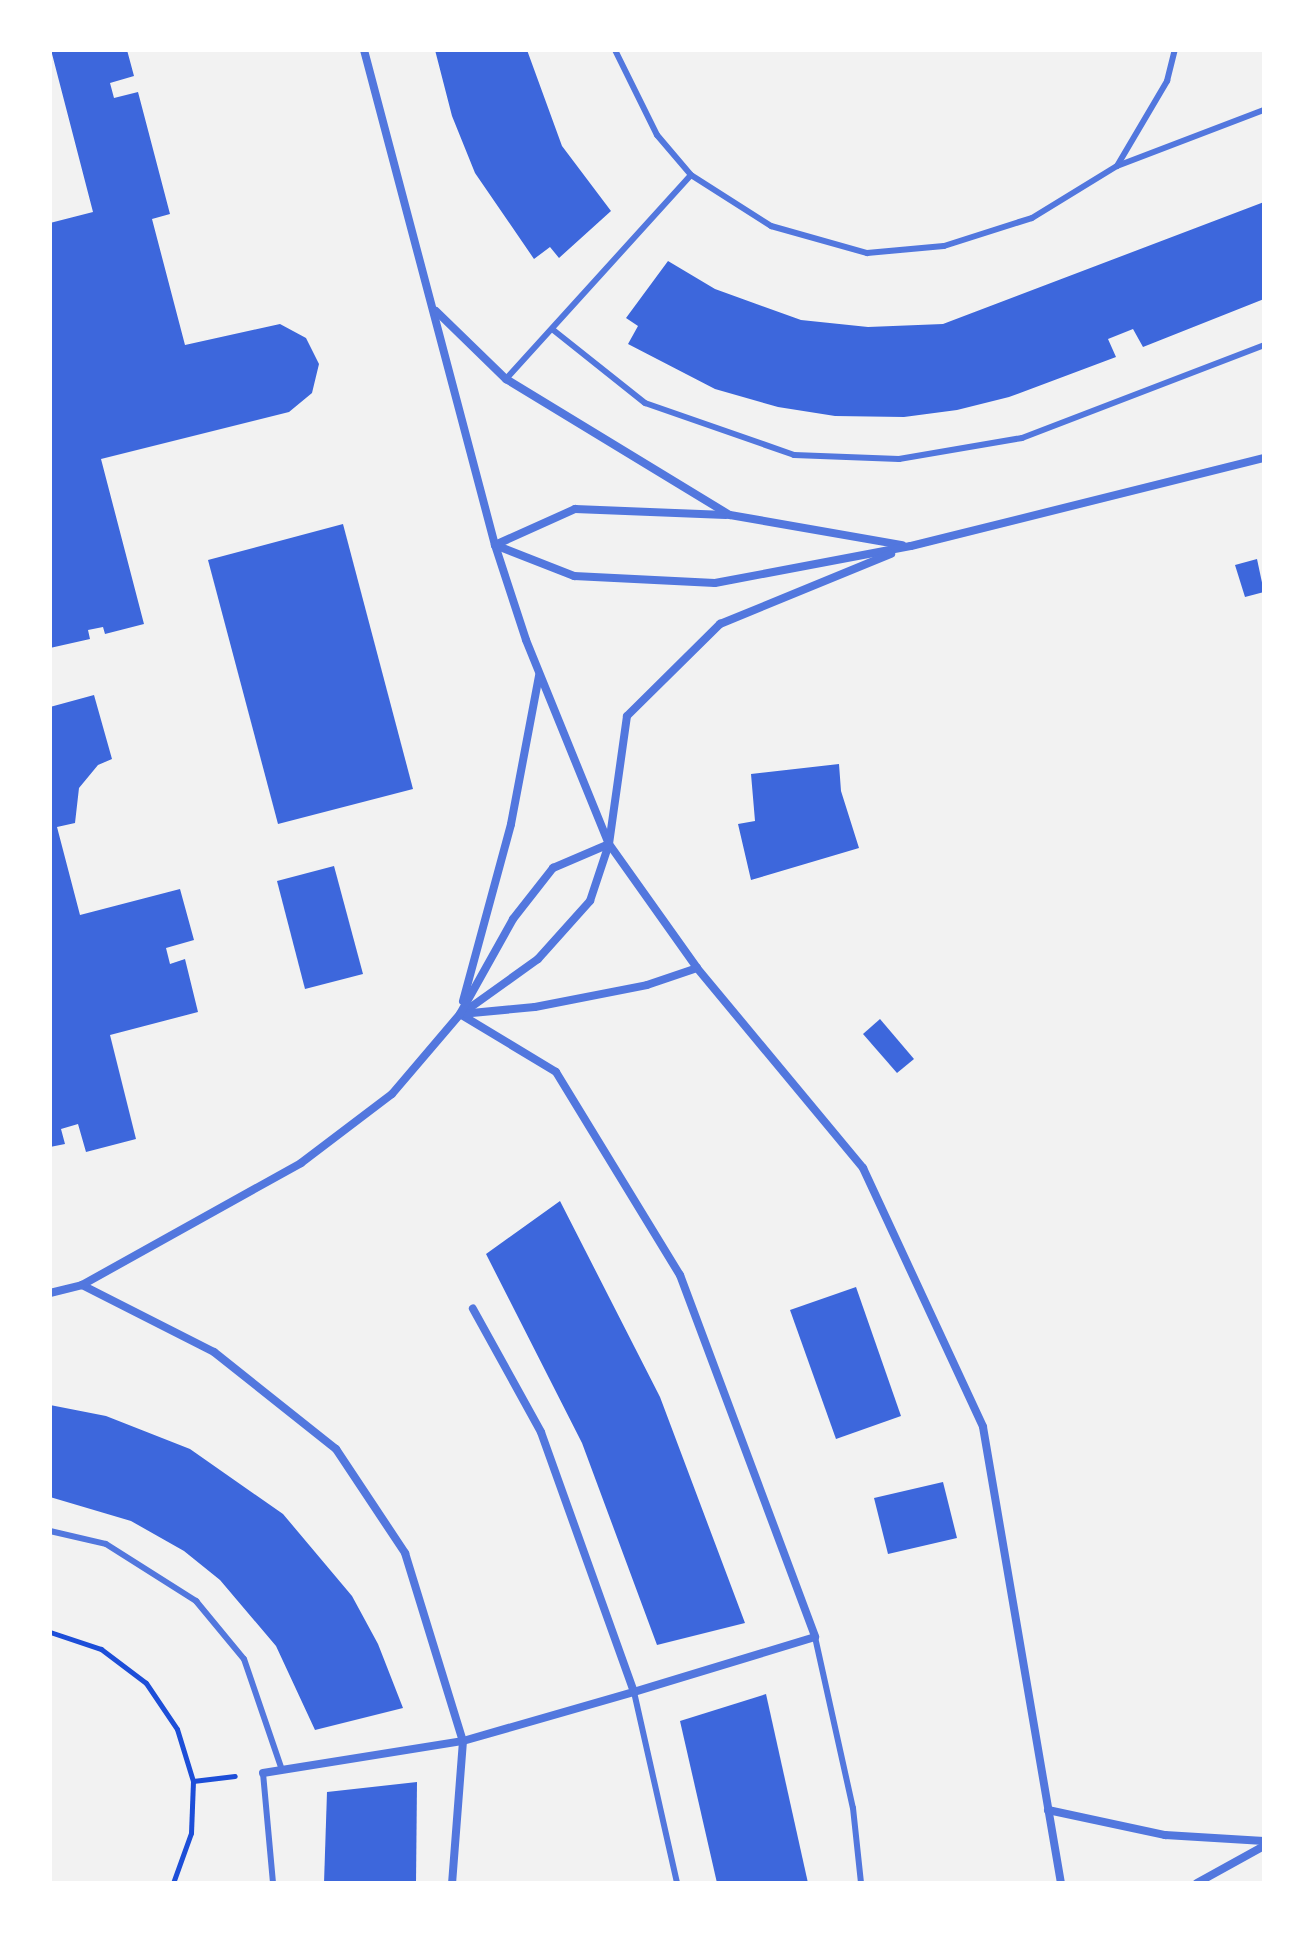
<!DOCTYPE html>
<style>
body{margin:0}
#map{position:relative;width:1314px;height:1933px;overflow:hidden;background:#f2f2f2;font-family:Overpass,sans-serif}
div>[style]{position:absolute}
.building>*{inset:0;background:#3d67dc}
.path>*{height:5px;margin:-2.5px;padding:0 2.5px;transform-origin:2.5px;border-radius:2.5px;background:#1d4ed8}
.service>*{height:6px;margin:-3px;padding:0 3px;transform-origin:3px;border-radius:3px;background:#5277de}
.minor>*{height:8px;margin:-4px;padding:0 4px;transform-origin:4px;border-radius:4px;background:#5277de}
span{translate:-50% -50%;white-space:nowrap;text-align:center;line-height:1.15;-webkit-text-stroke:6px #fff;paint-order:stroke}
.frame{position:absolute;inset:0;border:52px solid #fff;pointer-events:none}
</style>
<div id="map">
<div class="building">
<i style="clip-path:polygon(51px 50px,127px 50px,134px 76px,110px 83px,114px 98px,138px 92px,170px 214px,152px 219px,185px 345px,280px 324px,306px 338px,319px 364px,312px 393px,289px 412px,101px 459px,144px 624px,105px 634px,103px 627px,88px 630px,90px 639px,50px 648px,50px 223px,93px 212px)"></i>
<i style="clip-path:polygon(435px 50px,527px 50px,562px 146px,611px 211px,559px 258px,550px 247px,534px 259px,475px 173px,452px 116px)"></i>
<i style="clip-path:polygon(1264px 202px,1264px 299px,1143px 347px,1133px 329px,1108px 339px,1116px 357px,1009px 397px,957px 410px,904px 417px,835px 416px,778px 407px,715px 389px,628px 344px,638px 326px,626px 318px,668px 261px,715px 289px,801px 320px,868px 327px,943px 324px)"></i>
<i style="clip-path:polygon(343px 524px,413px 789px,278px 824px,208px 560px)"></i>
<i style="clip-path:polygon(1257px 559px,1264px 592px,1245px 597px,1235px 565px)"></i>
<i style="clip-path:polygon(94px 695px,112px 759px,98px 765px,79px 788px,75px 823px,57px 827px,80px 915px,180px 889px,194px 940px,166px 948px,170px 964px,185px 959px,198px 1012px,110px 1035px,136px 1139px,86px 1152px,78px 1124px,61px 1129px,65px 1144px,50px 1147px,50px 707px)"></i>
<i style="clip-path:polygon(839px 764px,841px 791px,859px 848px,751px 880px,738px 824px,755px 821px,751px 774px)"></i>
<i style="clip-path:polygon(334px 866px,363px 974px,305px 989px,277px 881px)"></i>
<i style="clip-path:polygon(880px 1019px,914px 1059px,897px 1073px,863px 1034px)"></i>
<i style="clip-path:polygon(560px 1201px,660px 1397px,745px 1623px,657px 1645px,582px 1443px,486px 1254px)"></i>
<i style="clip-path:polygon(856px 1287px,901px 1416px,836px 1439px,790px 1310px)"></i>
<i style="clip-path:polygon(50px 1405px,106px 1416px,190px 1449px,283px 1514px,352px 1596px,378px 1644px,403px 1708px,315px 1730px,276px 1646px,220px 1580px,184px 1551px,131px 1521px,50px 1497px)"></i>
<i style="clip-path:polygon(943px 1482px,957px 1538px,888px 1554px,874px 1498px)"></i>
<i style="clip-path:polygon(766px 1694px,808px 1883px,717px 1883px,680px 1721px)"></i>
<i style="clip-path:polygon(417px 1782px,416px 1883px,324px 1883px,327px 1792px)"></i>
</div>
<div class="path">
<i style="left:50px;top:1632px;width:54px;rotate:18.4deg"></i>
<i style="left:101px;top:1649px;width:56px;rotate:37.1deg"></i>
<i style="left:146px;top:1683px;width:55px;rotate:56deg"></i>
<i style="left:177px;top:1729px;width:54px;rotate:72.9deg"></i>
<i style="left:193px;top:1781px;width:52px;rotate:92.2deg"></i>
<i style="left:191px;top:1833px;width:53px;rotate:109.8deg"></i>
<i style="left:193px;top:1781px;width:42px;rotate:-6.8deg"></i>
</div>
<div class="service">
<i style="left:615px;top:50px;width:95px;rotate:63.7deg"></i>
<i style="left:657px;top:135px;width:52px;rotate:49.6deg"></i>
<i style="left:691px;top:175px;width:95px;rotate:32.5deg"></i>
<i style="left:771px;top:226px;width:100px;rotate:15.7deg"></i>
<i style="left:867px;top:253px;width:77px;rotate:-5.2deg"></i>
<i style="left:944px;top:246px;width:92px;rotate:-17.7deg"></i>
<i style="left:1032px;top:218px;width:100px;rotate:-31.5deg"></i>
<i style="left:1117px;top:166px;width:99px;rotate:-59.5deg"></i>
<i style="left:1167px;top:81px;width:32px;rotate:-76deg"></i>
<i style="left:1117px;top:166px;width:157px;rotate:-20.9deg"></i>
<i style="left:552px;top:329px;width:119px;rotate:38.5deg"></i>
<i style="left:645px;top:403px;width:158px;rotate:19.2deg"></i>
<i style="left:794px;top:455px;width:105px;rotate:2.2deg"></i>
<i style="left:899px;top:459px;width:125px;rotate:-9.7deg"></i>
<i style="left:1022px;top:438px;width:259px;rotate:-21deg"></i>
<i style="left:506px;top:379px;width:275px;rotate:-47.8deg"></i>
<i style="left:50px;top:1531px;width:57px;rotate:13.1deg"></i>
<i style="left:106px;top:1544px;width:107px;rotate:32.3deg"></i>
<i style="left:196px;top:1601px;width:75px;rotate:50.4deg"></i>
<i style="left:244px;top:1659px;width:117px;rotate:71.1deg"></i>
<i style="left:815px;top:1637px;width:175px;rotate:77.5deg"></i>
<i style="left:853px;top:1808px;width:75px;rotate:83.9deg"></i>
<i style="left:634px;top:1692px;width:196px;rotate:77.3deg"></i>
<i style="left:263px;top:1773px;width:110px;rotate:84.8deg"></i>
</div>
<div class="minor">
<i style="left:364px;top:50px;width:512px;rotate:75.18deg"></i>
<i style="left:495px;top:545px;width:100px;rotate:71.9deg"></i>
<i style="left:526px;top:640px;width:220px;rotate:67.9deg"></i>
<i style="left:609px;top:844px;width:152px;rotate:54.6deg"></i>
<i style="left:697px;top:968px;width:260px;rotate:50.3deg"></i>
<i style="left:863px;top:1168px;width:285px;rotate:65.1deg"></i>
<i style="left:983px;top:1427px;width:463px;rotate:80.3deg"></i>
<i style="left:436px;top:311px;width:98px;rotate:44.2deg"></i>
<i style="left:506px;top:379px;width:262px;rotate:31.3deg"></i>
<i style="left:730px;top:515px;width:175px;rotate:9.9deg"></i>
<i style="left:495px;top:545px;width:85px;rotate:21.4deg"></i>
<i style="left:574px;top:576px;width:141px;rotate:2.8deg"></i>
<i style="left:715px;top:583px;width:199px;rotate:-10.7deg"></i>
<i style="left:911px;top:546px;width:364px;rotate:-14deg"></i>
<i style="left:495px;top:545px;width:88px;rotate:-24.2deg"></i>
<i style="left:575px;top:509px;width:151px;rotate:2.3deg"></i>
<i style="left:463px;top:1001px;width:183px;rotate:-74.8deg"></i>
<i style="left:511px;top:824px;width:151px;rotate:-79.3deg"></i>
<i style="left:464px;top:1012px;width:91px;rotate:-35.6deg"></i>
<i style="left:538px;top:959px;width:78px;rotate:-48.1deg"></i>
<i style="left:590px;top:901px;width:60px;rotate:-71.6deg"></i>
<i style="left:609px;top:844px;width:129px;rotate:-82deg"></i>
<i style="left:627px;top:716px;width:131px;rotate:-44.7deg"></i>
<i style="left:720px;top:624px;width:185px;rotate:-22.3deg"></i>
<i style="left:460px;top:1014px;width:112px;rotate:31.1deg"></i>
<i style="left:556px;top:1072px;width:238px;rotate:58.6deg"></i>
<i style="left:680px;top:1275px;width:386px;rotate:69.5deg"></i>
<i style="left:815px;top:1637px;width:189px;rotate:163.1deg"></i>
<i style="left:461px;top:1014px;width:74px;rotate:-5.4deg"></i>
<i style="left:535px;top:1007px;width:114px;rotate:-11.1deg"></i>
<i style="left:647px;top:985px;width:53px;rotate:-18.8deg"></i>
<i style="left:82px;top:1285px;width:148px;rotate:26.9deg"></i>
<i style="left:214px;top:1352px;width:156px;rotate:38.5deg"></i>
<i style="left:336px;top:1449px;width:125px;rotate:56.4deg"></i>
<i style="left:405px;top:1553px;width:197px;rotate:72.9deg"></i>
<i style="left:463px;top:1741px;width:142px;rotate:94.4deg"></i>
<i style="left:50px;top:1293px;width:33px;rotate:-14deg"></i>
<i style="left:82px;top:1285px;width:251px;rotate:-29.1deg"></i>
<i style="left:301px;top:1163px;width:114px;rotate:-37.2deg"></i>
<i style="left:392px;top:1094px;width:105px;rotate:-49.6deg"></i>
<i style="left:460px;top:1014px;width:109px;rotate:-60.8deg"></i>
<i style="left:513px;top:919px;width:65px;rotate:-51.9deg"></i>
<i style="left:553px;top:868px;width:61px;rotate:-23.2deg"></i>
<i style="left:263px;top:1773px;width:203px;rotate:-9.1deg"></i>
<i style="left:463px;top:1741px;width:178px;rotate:-16deg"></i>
<i style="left:634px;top:1692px;width:276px;rotate:-109.7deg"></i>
<i style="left:541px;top:1432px;width:141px;rotate:-118.9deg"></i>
<i style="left:1048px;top:1810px;width:120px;rotate:12.1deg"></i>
<i style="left:1165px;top:1835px;width:99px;rotate:3.5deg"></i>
<i style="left:1197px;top:1883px;width:77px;rotate:-28.9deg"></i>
</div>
<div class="frame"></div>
</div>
